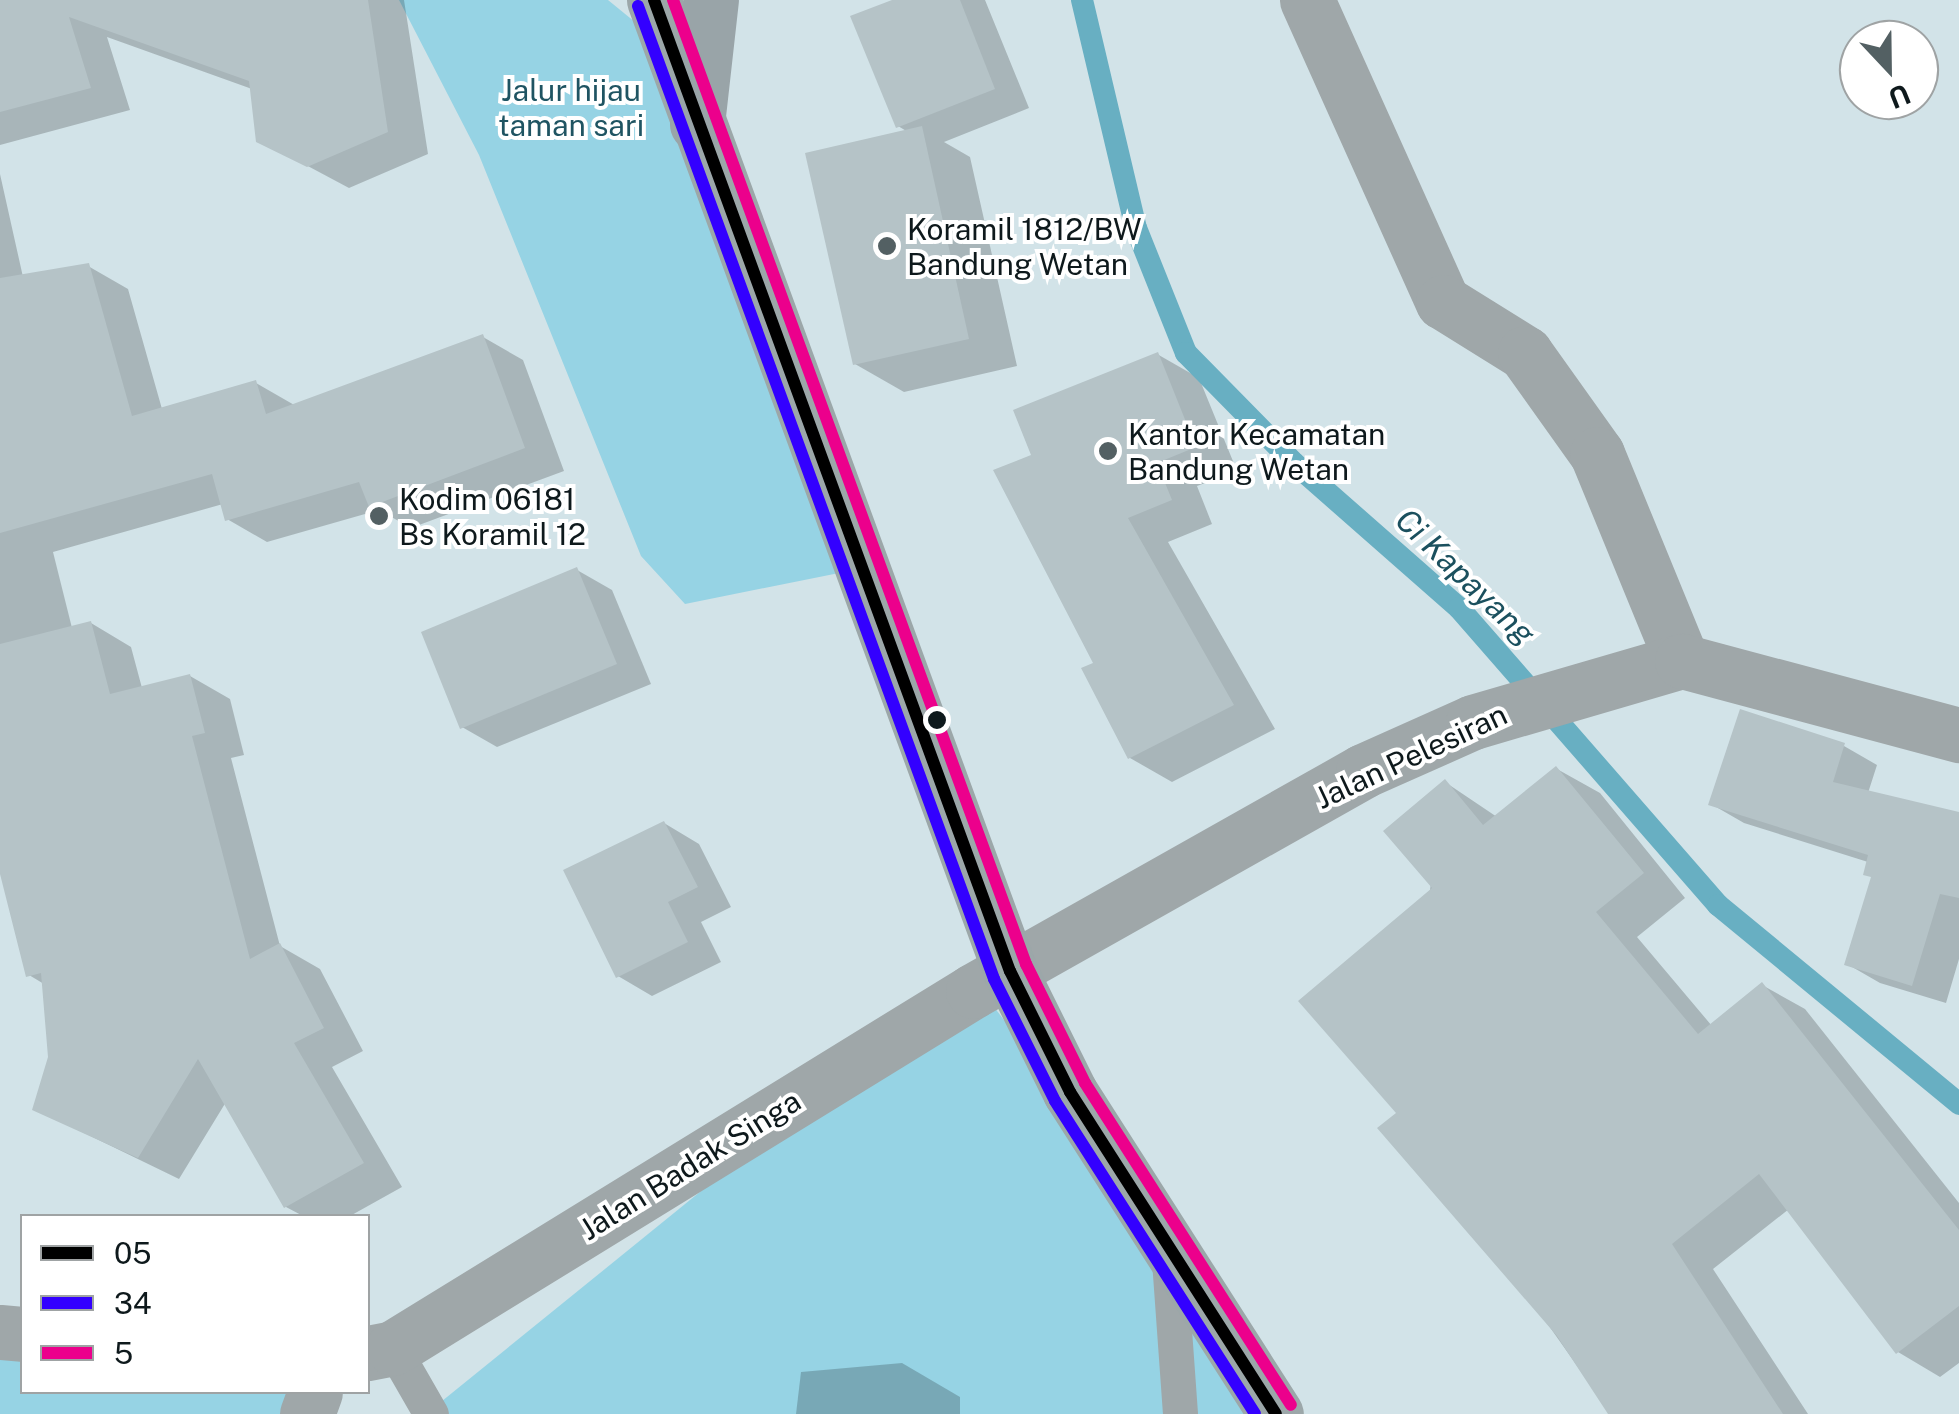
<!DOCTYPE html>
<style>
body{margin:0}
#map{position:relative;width:1959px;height:1414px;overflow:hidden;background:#d2e3e8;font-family:"Public Sans",sans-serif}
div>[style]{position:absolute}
.green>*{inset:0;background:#96d3e4}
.shadow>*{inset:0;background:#0003}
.stream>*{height:22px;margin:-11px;padding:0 11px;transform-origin:11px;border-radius:11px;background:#68afc2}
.building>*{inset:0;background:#b5c3c7}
.lane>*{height:35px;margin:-17.5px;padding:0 17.5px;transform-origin:17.5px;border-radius:17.5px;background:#9fa7a9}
.street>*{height:55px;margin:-27.5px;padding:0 27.5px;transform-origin:27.5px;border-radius:27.5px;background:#9fa7a9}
.secondary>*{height:55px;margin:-27.5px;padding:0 27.5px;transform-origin:27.5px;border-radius:27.5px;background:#9ca7a9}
.highway>*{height:55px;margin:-27.5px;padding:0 27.5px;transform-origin:27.5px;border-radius:27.5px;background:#99a4a8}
.bus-1>*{height:12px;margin:-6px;padding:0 6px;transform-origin:6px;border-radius:6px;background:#000}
.bus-2>*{height:12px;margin:-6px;padding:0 6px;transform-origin:6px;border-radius:6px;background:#30f}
.bus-3>*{height:12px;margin:-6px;padding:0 6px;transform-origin:6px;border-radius:6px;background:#ec008c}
.dots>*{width:28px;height:28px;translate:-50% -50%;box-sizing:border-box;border:5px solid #fff;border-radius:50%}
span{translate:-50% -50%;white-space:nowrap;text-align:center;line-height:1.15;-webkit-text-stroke:8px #fff;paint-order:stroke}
.park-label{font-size:30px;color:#1f5462}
.poi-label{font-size:30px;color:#0e191c}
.left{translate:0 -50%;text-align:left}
.street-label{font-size:30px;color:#0e191c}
.water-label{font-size:32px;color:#1b505e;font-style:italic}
.legend{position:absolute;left:20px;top:1214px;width:350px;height:180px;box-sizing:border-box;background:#fff;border:2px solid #9fa3a4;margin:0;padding:12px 18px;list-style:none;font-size:30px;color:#0e191c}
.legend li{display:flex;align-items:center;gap:20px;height:50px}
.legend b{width:50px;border:2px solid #9fa3a4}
.north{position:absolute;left:1839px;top:20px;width:100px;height:100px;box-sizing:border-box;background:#fff;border:2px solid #9fa3a4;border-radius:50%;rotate:158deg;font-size:28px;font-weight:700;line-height:40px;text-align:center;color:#0e191c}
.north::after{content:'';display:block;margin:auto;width:35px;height:45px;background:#536063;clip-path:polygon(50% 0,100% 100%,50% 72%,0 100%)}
</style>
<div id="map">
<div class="green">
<i style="clip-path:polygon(399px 0,608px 0,657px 40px,854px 570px,685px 604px,641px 556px,479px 155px)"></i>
<i style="clip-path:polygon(969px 974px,1303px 1414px,426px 1414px)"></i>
<i style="clip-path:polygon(0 1345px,22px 1348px,22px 1392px,317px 1392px,300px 1414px,0 1414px)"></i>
</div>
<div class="shadow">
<i style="clip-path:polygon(0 0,404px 0,428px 154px,349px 188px,259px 140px,252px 89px,107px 37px,130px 110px,0 145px)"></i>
<i style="clip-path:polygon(899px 0,985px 0,1029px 108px,944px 142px,970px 157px,1017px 366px,904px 392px,855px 364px,908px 132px,898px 126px)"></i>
<i style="clip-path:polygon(0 174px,23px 277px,88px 266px,128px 289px,162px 409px,256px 383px,296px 406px,483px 337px,523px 360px,564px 471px,411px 528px,379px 510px,267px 542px,227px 519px,223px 504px,53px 552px,72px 628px,91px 623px,131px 647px,142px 688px,190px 676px,230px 699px,244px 755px,231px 758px,280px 946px,320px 969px,363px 1051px,332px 1067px,402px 1187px,350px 1216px,303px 1216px,286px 1207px,226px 1102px,179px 1179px,35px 1109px,50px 1057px,44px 984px,29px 975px,0 864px)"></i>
<i style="clip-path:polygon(1157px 354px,1199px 378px,1237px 471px,1197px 486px,1212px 524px,1168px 542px,1275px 729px,1172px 782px,1130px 758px,1035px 456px)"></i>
<i style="clip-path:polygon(577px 570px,612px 590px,651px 684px,497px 747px,462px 727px)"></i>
<i style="clip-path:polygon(1844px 746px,1877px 765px,1868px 793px,1959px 814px,1959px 959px,1946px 1003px,1880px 983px,1847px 964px,1873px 878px,1868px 862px,1744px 823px,1711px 804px)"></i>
<i style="clip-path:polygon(1557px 769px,1600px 793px,1685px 898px,1637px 937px,1712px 1026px,1762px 985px,1805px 1009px,1959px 1203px,1959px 1363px,1940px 1377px,1898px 1352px,1789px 1209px,1713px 1269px,1808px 1414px,1611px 1414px,1399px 1113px,1445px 782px,1497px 817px)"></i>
<i style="clip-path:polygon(664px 823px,699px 844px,731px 907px,701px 922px,721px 962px,652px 996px,618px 976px)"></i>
<i style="clip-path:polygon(902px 1363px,960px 1397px,960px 1414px,796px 1414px,801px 1372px)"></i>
</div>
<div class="stream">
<i style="left:1082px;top:0;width:234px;rotate:76.7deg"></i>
<i style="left:1136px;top:228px;width:135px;rotate:68.2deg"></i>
<i style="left:1186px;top:353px;width:154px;rotate:45.5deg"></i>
<i style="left:1294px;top:463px;width:220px;rotate:41.3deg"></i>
<i style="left:1459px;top:608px;width:394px;rotate:48.9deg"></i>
<i style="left:1718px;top:905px;width:313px;rotate:39.5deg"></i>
</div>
<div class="building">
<i style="clip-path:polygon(0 0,368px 0,388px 132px,307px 167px,256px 142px,249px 81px,69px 17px,91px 88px,0 112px)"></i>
<i style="clip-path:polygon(892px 0,960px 0,995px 89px,896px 128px,850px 16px)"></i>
<i style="clip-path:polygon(922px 126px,969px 339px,853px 365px,805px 153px)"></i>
<i style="clip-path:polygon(89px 263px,132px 416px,256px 380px,266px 414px,483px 334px,525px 448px,369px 507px,359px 482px,225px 521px,212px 474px,0 533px,0 278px)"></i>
<i style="clip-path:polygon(1158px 352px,1196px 447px,1157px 463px,1172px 500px,1128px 518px,1234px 705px,1128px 759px,1081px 668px,1093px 663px,993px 470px,1031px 455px,1013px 410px)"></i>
<i style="clip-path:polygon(577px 567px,617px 664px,460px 729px,421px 632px)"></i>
<i style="clip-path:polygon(91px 621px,110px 694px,190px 674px,205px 733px,192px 736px,250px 959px,280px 943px,324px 1028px,294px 1043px,364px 1163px,284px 1208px,198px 1059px,138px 1158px,32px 1110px,48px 1057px,41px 973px,26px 977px,0 874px,0 644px)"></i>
<i style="clip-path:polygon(1740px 709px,1845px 743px,1833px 782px,1959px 812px,1959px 898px,1940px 894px,1912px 986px,1844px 965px,1871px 877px,1863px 875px,1868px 855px,1708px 805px)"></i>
<i style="clip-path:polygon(1556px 766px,1644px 873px,1596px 912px,1698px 1034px,1762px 982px,1959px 1230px,1959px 1306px,1896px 1354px,1759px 1174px,1672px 1244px,1783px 1414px,1608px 1414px,1557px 1336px,1377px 1128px,1396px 1113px,1298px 1001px,1432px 888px,1383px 831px,1445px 779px,1483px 825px)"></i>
<i style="clip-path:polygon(664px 821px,698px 887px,668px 902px,688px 942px,616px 978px,563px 870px)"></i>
</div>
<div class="lane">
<i style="left:1169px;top:1260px;width:154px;rotate:85.9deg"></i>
<i style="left:393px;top:1348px;width:76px;rotate:60.1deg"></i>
</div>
<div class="street">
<i style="left:1307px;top:0;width:331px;rotate:65.8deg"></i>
<i style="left:1443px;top:302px;width:97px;rotate:31.9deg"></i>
<i style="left:1525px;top:353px;width:124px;rotate:54.5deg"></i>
<i style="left:1597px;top:454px;width:224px;rotate:67.7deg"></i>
<i style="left:0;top:1332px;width:22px;rotate:5deg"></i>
<i style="left:368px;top:1353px;width:25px;rotate:-11deg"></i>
<i style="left:393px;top:1348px;width:681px;rotate:-31.61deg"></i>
<i style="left:973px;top:991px;width:448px;rotate:-29.4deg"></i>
<i style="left:1363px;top:771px;width:120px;rotate:-24deg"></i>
<i style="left:1473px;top:722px;width:218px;rotate:-16.3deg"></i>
<i style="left:1682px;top:661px;width:287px;rotate:15deg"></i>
<i style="left:307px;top:1414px;width:23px;rotate:-70deg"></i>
</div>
<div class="secondary">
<i style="left:654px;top:0;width:1034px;rotate:69.87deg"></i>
<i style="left:1010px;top:971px;width:135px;rotate:63.6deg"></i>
<i style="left:1070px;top:1092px;width:382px;rotate:57.4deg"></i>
</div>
<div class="highway">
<i style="left:697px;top:124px;width:125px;rotate:-83.6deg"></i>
</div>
<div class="bus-1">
<i style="left:654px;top:0;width:1034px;rotate:69.87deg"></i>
<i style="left:1010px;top:971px;width:135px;rotate:63.6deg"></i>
<i style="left:1070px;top:1092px;width:382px;rotate:57.4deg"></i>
</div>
<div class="bus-2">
<i style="left:638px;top:6px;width:1036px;rotate:69.9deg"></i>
<i style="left:994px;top:979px;width:136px;rotate:63.4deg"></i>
<i style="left:1055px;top:1101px;width:371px;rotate:57.4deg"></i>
</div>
<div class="bus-3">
<i style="left:673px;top:0;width:1027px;rotate:69.89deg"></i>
<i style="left:1026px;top:964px;width:133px;rotate:63.6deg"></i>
<i style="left:1085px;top:1083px;width:382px;rotate:57.4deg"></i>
</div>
<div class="dots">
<i style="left:887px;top:246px;background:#536063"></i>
<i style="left:1108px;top:451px;background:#536063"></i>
<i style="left:379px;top:516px;background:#536063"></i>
<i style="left:937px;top:720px;background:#0e191c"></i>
</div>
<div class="park-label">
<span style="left:571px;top:107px">Jalur hijau<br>taman sari</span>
</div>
<div class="poi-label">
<span class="left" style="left:907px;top:246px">Koramil 1812/BW<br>Bandung Wetan</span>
<span class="left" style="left:1128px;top:451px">Kantor Kecamatan<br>Bandung Wetan</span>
<span class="left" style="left:399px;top:516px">Kodim 06181<br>Bs Koramil 12</span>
</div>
<div class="street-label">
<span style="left:1411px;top:756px;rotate:-25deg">Jalan Pelesiran</span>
<span style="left:690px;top:1165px;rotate:-32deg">Jalan Badak Singa</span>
</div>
<div class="water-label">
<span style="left:1465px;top:577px;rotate:44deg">Ci Kapayang</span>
</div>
<ul class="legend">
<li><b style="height:12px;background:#000"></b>05</li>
<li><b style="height:12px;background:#30f"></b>34</li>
<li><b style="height:12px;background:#ec008c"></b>5</li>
</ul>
<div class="north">U</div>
</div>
